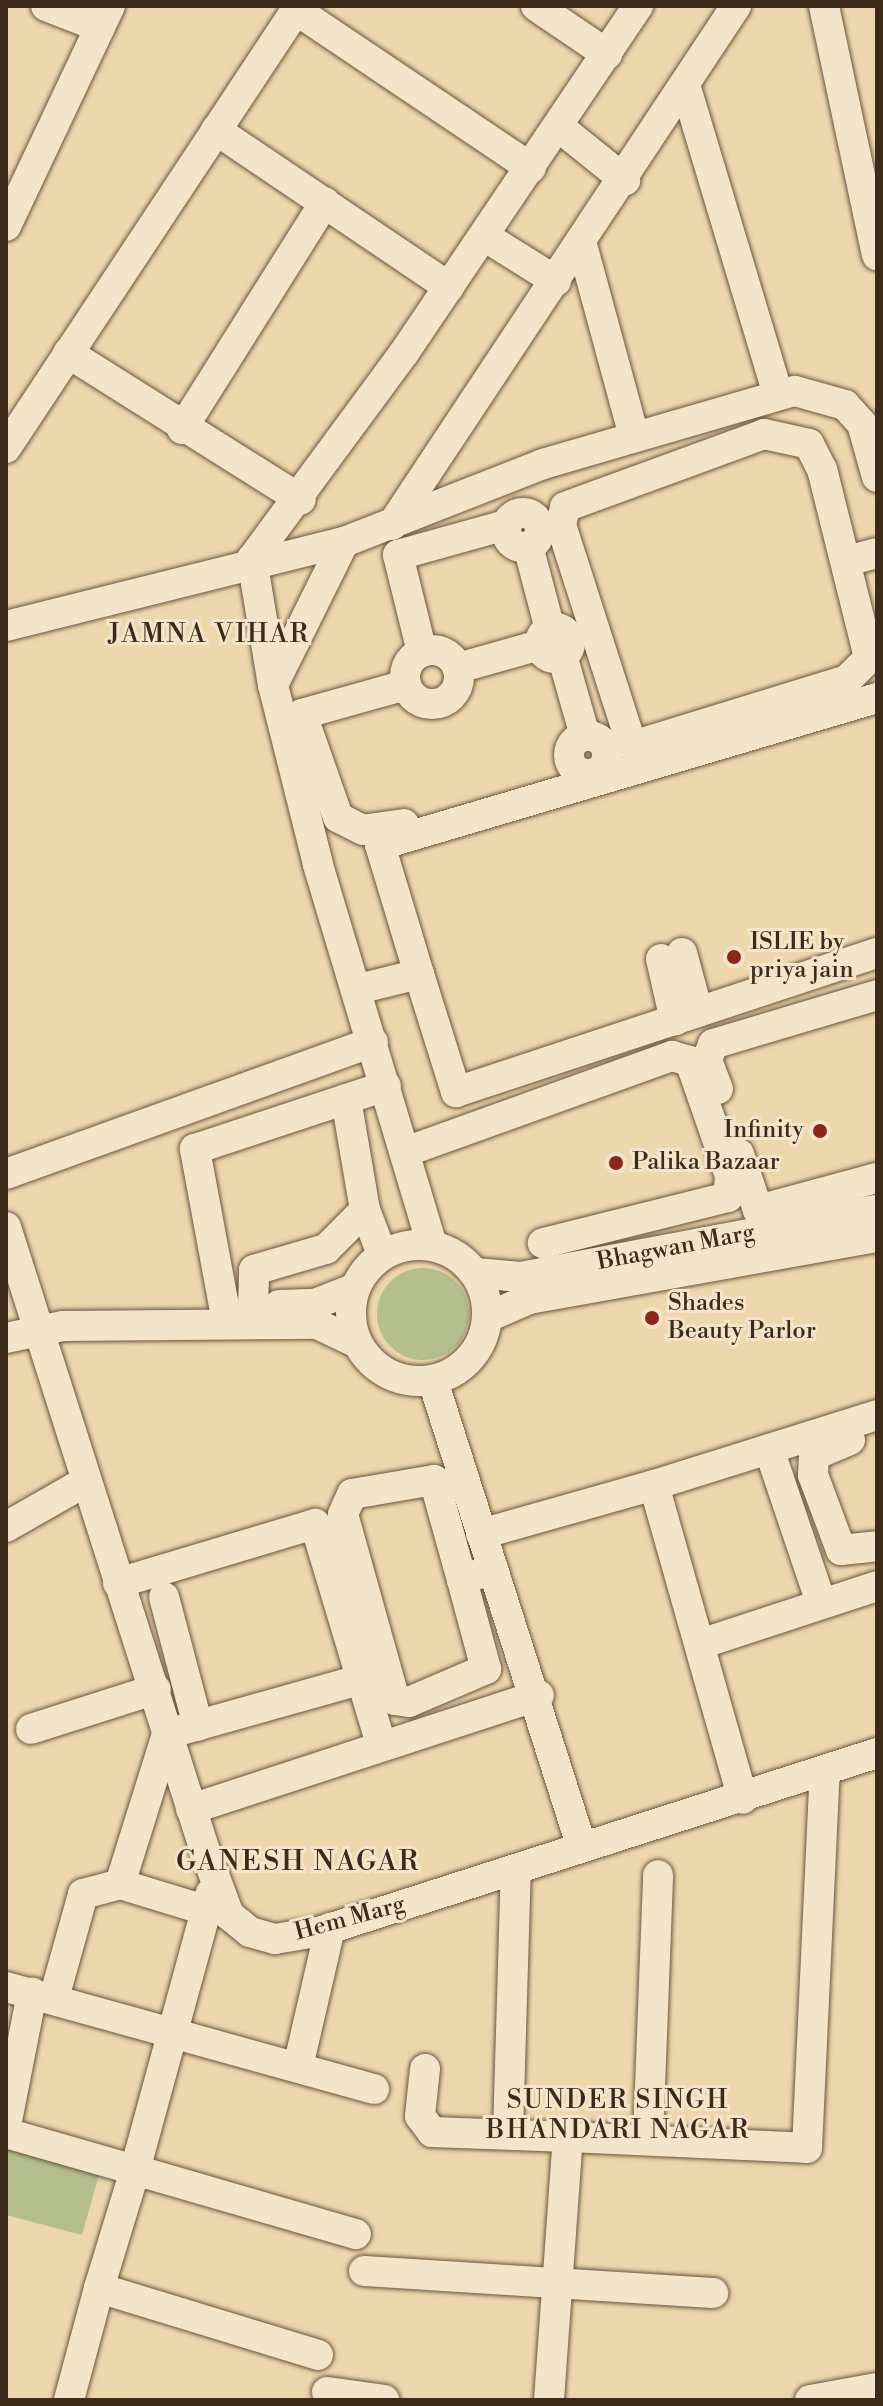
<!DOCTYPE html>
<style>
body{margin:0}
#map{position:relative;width:883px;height:2406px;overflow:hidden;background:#edd7ad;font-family:"Libre Bodoni",serif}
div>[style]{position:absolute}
.green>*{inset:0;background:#b4bf8d}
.round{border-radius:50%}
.roads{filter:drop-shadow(0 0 2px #685640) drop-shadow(0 0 2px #685640)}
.minor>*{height:30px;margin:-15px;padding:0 15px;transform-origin:15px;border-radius:15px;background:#f3e5ca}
.minor>.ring{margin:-15px;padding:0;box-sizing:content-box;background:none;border:30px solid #f3e5ca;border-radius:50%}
.dots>*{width:22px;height:22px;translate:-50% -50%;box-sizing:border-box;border:4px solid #f3e5ca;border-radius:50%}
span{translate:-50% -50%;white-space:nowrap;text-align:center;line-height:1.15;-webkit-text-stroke:6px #f3e5ca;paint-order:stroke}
.poi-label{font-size:24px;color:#3c2b1b}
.left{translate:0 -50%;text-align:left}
.right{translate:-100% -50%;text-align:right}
.street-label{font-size:24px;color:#3c2b1b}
.neighbourhood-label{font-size:26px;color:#3c2b1b;letter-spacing:2px}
.quarter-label{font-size:28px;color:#3c2b1b;letter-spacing:2px}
.frame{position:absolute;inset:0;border:8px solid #3c2b1b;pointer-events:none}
</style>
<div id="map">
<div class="green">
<i class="round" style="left:377px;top:1268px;width:92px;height:92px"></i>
<i style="clip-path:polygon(6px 2146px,100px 2171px,82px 2235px,6px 2215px)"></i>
</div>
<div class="roads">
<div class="minor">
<i style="left:46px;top:6px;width:58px;rotate:21.3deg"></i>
<i style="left:536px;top:6px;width:86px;rotate:34.1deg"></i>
<i style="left:824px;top:6px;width:255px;rotate:78deg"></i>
<i style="left:686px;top:88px;width:320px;rotate:73.3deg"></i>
<i style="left:559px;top:127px;width:85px;rotate:38.8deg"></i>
<i style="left:216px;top:130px;width:281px;rotate:34deg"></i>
<i style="left:6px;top:226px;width:243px;rotate:-64.7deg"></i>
<i style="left:484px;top:236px;width:85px;rotate:32deg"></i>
<i style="left:582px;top:245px;width:199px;rotate:74.8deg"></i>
<i style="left:68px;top:353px;width:275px;rotate:32.2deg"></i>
<i style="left:182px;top:429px;width:268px;rotate:-57.8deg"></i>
<i style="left:764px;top:434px;width:46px;rotate:12.5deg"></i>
<i style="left:809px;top:444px;width:28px;rotate:63deg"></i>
<i style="left:822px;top:469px;width:195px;rotate:76deg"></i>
<i style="left:869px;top:658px;width:31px;rotate:135deg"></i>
<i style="left:847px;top:680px;width:225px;rotate:162.9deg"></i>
<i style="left:632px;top:746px;width:232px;rotate:-107.8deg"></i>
<i style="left:561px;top:525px;width:18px;rotate:-77deg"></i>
<i style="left:565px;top:507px;width:212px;rotate:-20.1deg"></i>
<i style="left:6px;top:448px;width:525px;rotate:-56.49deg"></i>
<i style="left:296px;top:10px;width:283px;rotate:33.9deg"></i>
<i class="ring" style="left:506px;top:513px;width:4px;height:4px"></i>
<i style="left:392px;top:525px;width:623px;rotate:-56.46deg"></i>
<i style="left:528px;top:546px;width:86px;rotate:75.2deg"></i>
<i style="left:847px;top:561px;width:31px;rotate:-15deg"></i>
<i style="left:6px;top:626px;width:348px;rotate:-14deg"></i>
<i style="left:344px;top:542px;width:214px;rotate:-21.4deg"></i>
<i style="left:543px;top:464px;width:262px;rotate:-16.2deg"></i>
<i style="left:795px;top:391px;width:52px;rotate:15.6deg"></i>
<i style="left:845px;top:405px;width:25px;rotate:48deg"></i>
<i style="left:862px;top:424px;width:55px;rotate:74.2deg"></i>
<i class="ring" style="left:540px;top:628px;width:0;height:0"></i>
<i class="ring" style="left:405px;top:650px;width:24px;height:24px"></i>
<i style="left:422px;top:652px;width:100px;rotate:-103.9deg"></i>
<i style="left:398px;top:555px;width:112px;rotate:-15.5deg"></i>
<i style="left:562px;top:655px;width:84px;rotate:74.1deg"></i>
<i style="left:458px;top:668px;width:85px;rotate:-15.7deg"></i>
<i style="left:273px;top:685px;width:160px;rotate:-63.6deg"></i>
<i class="ring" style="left:569px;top:736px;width:8px;height:8px"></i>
<i style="left:404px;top:824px;width:41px;rotate:171.7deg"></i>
<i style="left:363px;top:830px;width:28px;rotate:-153deg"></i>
<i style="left:338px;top:817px;width:109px;rotate:-109.3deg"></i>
<i style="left:302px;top:714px;width:108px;rotate:-15.6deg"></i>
<i style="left:682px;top:953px;width:61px;rotate:74.8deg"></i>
<i style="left:661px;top:959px;width:63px;rotate:77.1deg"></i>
<i style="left:419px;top:974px;width:135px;rotate:-106.8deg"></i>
<i style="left:380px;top:845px;width:518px;rotate:-16.48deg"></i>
<i style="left:358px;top:989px;width:63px;rotate:-13.8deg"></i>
<i style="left:419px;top:974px;width:124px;rotate:72.6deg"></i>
<i style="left:456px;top:1092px;width:443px;rotate:-18.3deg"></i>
<i style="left:718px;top:1089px;width:31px;rotate:-111deg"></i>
<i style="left:707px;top:1060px;width:17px;rotate:-69deg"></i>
<i style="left:713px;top:1044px;width:171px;rotate:-16.6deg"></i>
<i style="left:346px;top:1099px;width:113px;rotate:80.3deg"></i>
<i style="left:365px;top:1210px;width:47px;rotate:68.9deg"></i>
<i style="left:405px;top:1152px;width:284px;rotate:-19.8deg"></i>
<i style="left:672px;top:1056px;width:19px;rotate:16deg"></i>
<i style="left:690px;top:1061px;width:122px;rotate:70.8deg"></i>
<i style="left:730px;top:1176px;width:21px;rotate:95deg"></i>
<i style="left:728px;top:1197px;width:191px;rotate:166deg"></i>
<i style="left:739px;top:1154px;width:59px;rotate:71.3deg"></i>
<i style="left:758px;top:1210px;width:123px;rotate:-15.1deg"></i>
<i style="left:6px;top:1174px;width:390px;rotate:-19.8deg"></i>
<i style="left:6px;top:1227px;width:655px;rotate:72.31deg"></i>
<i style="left:205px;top:1851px;width:68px;rotate:69.4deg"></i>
<i style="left:229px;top:1915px;width:27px;rotate:39deg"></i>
<i style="left:250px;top:1932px;width:26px;rotate:16deg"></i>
<i style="left:275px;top:1939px;width:48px;rotate:-9.7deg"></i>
<i style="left:322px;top:1931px;width:583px;rotate:-17.78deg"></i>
<i class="ring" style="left:351px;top:1245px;width:106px;height:106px"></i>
<i style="left:432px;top:1245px;width:398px;rotate:-106.7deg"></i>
<i style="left:318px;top:864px;width:185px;rotate:-104.1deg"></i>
<i style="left:273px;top:685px;width:128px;rotate:-99.5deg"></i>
<i style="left:252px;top:559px;width:256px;rotate:-53.6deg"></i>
<i style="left:404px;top:353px;width:419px;rotate:-56deg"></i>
<i style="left:475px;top:1273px;width:46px;rotate:5deg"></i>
<i style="left:521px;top:1277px;width:362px;rotate:-10.7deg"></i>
<i style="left:279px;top:1305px;width:36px;rotate:-2deg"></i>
<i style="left:315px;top:1304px;width:41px;rotate:-21.5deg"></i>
<i style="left:224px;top:1306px;width:160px;rotate:-100.5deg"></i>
<i style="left:195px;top:1149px;width:201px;rotate:-18.3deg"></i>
<i style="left:253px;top:1306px;width:36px;rotate:-88deg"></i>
<i style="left:254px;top:1270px;width:75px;rotate:-16.3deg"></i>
<i style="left:326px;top:1249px;width:55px;rotate:-45deg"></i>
<i style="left:488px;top:1317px;width:45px;rotate:-23.7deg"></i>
<i style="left:529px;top:1299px;width:353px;rotate:-10.1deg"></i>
<i style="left:6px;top:1338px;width:58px;rotate:-11.9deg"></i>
<i style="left:63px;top:1326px;width:254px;rotate:-0.5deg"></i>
<i style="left:317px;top:1324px;width:42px;rotate:25.3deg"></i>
<i style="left:433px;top:1381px;width:490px;rotate:72.3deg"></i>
<i style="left:850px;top:1440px;width:39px;rotate:157deg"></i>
<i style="left:814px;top:1455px;width:20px;rotate:93deg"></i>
<i style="left:813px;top:1475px;width:80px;rotate:69.5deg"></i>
<i style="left:841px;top:1550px;width:36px;rotate:-6deg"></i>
<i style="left:769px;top:1449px;width:163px;rotate:71.3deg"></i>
<i style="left:654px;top:1485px;width:234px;rotate:-17.4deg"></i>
<i style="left:6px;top:1527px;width:89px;rotate:-29.7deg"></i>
<i style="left:481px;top:1534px;width:180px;rotate:-15.8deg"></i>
<i style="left:654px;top:1485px;width:326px;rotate:74.2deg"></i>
<i style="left:462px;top:1580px;width:104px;rotate:-105.6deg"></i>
<i style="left:434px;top:1480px;width:83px;rotate:170.3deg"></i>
<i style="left:352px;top:1494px;width:22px;rotate:114deg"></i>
<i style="left:343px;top:1514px;width:193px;rotate:74.4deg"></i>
<i style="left:395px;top:1700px;width:14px;rotate:8deg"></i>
<i style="left:409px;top:1702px;width:84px;rotate:-23.2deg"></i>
<i style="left:486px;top:1669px;width:92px;rotate:-105.1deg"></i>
<i style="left:462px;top:1580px;width:33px;rotate:-20deg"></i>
<i style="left:118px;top:1583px;width:206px;rotate:-16.7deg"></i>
<i style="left:315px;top:1524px;width:230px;rotate:73.3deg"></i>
<i style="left:164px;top:1597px;width:133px;rotate:75.2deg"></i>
<i style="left:700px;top:1644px;width:186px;rotate:-18.1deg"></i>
<i style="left:31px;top:1729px;width:131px;rotate:-17.7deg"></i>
<i style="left:191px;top:1809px;width:366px;rotate:-18.1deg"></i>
<i style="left:205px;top:1910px;width:89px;rotate:-163deg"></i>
<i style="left:120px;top:1884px;width:157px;rotate:-72.6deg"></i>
<i style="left:167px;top:1734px;width:204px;rotate:-15.7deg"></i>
<i style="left:6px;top:1987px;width:382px;rotate:15.5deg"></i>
<i style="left:54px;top:1998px;width:108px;rotate:-74.4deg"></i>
<i style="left:83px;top:1894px;width:38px;rotate:-15deg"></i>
<i style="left:298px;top:2067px;width:143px;rotate:-77deg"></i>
<i style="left:425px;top:2069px;width:47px;rotate:96.1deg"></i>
<i style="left:420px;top:2116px;width:20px;rotate:53deg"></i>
<i style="left:432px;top:2132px;width:136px;rotate:2.1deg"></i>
<i style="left:6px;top:2126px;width:136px;rotate:-78.9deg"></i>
<i style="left:6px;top:2133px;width:134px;rotate:16deg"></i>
<i style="left:135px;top:2170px;width:287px;rotate:-74.7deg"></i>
<i style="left:508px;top:2133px;width:264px;rotate:-88.3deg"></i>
<i style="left:648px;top:2139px;width:264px;rotate:-87.8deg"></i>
<i style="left:364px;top:2271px;width:350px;rotate:3.6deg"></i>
<i style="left:99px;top:2288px;width:123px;rotate:-73deg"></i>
<i style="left:135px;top:2170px;width:230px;rotate:16.2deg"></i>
<i style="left:327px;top:2392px;width:58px;rotate:8deg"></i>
<i style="left:69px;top:2400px;width:116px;rotate:-75deg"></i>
<i style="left:99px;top:2288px;width:229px;rotate:17deg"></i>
<i style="left:549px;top:2400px;width:264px;rotate:-85.9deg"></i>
<i style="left:568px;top:2137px;width:239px;rotate:2.6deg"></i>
<i style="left:807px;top:2148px;width:378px;rotate:-87.3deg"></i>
<i style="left:810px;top:2400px;width:68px;rotate:-10.2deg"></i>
</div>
</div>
<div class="dots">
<i style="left:734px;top:957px;background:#8f2418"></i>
<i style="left:820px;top:1131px;background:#8f2418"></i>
<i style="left:616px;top:1163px;background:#8f2418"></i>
<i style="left:652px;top:1318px;background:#8f2418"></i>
</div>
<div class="poi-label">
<span class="left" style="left:750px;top:957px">ISLIE by<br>priya jain</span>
<span class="right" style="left:804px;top:1131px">Infinity</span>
<span class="left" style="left:632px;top:1163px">Palika Bazaar</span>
<span class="left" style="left:668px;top:1318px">Shades<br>Beauty Parlor</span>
</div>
<div class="street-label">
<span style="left:676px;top:1248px;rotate:-11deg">Bhagwan Marg</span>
<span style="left:350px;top:1919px;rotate:-15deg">Hem Marg</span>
</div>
<div class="neighbourhood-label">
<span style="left:209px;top:635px">JAMNA VIHAR</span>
<span style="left:618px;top:2116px">SUNDER SINGH<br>BHANDARI NAGAR</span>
</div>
<div class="quarter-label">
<span style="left:298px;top:1862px">GANESH NAGAR</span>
</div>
<div class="frame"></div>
</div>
